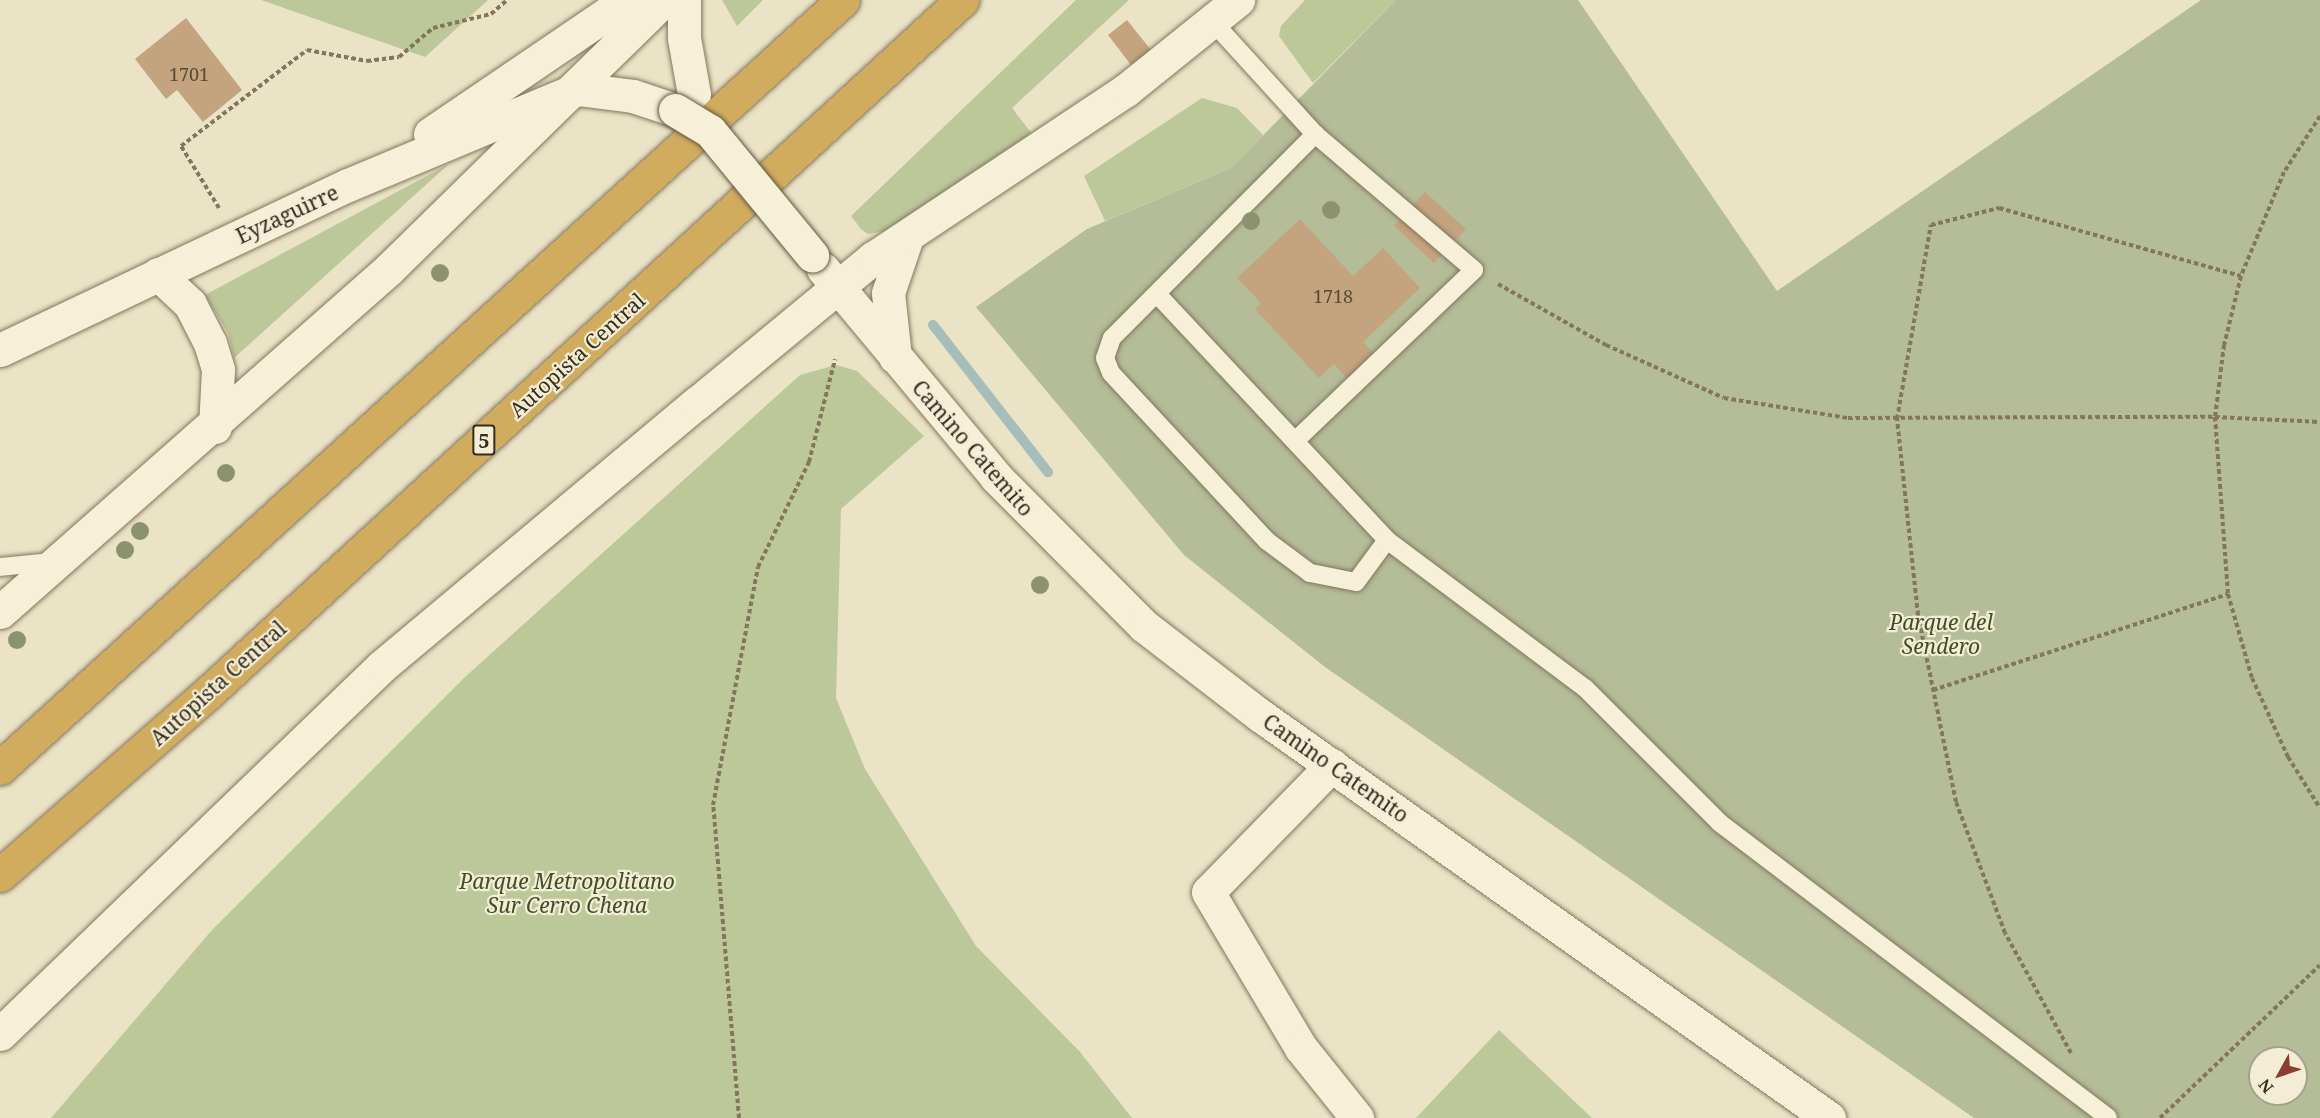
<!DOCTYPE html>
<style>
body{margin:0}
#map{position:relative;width:2320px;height:1118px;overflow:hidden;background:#eae3c5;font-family:"Noto Serif",serif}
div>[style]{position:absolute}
.green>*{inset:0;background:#bcc79a}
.cemetery>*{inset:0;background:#b4bc98}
.stream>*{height:10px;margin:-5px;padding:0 5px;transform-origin:5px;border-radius:5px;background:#a6bdb9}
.building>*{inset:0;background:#c4a47f}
.path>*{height:4px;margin-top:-2px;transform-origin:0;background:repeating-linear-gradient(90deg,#83765d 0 4.5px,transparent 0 7.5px)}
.roads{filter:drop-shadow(0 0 2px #83765d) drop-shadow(0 0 2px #83765d)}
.service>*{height:18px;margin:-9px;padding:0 9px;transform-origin:9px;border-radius:9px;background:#f5f0d7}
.minor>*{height:33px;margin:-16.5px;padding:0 16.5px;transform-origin:16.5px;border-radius:16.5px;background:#f5f0d7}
.secondary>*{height:33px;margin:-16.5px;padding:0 16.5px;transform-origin:16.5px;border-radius:16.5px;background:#f5f0d7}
.motorway>*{height:33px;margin:-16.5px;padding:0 16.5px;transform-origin:16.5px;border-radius:16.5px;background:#d1ac5e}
.bridges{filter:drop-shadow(0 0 2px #655740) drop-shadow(0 0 2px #655740)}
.secondary-bridge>*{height:33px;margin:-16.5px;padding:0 16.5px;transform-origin:16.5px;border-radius:16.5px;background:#f5f0d7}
.trees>*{width:18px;height:18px;margin:-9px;border-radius:50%;background:#8c926f}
span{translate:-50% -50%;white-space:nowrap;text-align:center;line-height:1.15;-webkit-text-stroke:4.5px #f2edd4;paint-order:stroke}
.number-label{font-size:18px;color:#584a37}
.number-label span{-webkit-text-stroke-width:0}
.shield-label span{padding:2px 4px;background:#f2edd4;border:2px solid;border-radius:4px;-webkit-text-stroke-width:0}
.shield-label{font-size:20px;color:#342c1f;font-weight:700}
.street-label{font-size:21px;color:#342c1f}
.park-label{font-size:21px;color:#404f28;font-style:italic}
.north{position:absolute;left:2248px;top:1046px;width:60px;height:60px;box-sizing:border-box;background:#f2edd4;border:2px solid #a6a08c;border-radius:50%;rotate:230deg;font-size:16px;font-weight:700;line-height:24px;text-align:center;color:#342c1f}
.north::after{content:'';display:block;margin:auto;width:21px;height:27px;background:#8c3d33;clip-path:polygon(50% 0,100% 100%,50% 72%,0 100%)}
</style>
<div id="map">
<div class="green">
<i style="clip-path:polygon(261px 0,488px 0,425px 57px)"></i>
<i style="clip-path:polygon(722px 0,763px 0,737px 26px)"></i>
<i style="clip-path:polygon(1076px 0,1129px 0,1012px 108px,1036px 139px,886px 231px,868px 234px,861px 229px,851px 216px)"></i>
<i style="clip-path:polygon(1305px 0,1396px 0,1313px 83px,1279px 36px,1281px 26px)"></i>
<i style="clip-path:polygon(1202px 98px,1237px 108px,1263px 135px,1231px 168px,1105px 221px,1084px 176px)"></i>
<i style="clip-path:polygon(449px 164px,234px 358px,228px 333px,205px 295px)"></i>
<i style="clip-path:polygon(836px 365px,857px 371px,924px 436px,841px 509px,836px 698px,865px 769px,976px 946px,1080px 1052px,1132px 1118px,51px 1118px,212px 930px,465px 677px,800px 375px)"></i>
<i style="clip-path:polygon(1499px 1030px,1592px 1118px,1416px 1118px)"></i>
</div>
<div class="cemetery">
<i style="clip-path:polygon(evenodd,1396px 0,1578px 0,1777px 291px,2201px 0,2320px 0,2320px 1118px,1974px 1118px,1325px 667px,1184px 555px,976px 307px,1087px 229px,1231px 168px,1396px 0,2260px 1058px,2296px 1058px,2296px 1094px,2260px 1094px,2260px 1058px)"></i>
</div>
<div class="stream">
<i style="left:933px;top:325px;width:187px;rotate:52deg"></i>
</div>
<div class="building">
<i style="clip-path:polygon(186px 18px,242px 90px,203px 122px,177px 90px,166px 99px,135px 59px)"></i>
<i style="clip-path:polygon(1127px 20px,1151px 50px,1131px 65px,1108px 35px)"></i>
<i style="clip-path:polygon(1425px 192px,1466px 229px,1434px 263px,1394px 226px)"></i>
<i style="clip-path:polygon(1300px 219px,1353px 276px,1383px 248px,1420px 288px,1363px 342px,1373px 353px,1347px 378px,1334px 364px,1319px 378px,1255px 309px,1261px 303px,1237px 278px)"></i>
</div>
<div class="path">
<i style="left:2320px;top:116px;width:67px;rotate:122.7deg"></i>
<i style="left:2284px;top:172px;width:113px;rotate:112.5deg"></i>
<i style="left:2241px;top:276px;width:71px;rotate:103.8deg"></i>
<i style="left:2224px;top:345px;width:73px;rotate:97.1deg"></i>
<i style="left:2215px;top:417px;width:177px;rotate:85.8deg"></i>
<i style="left:2228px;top:594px;width:87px;rotate:74.1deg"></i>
<i style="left:2252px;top:678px;width:87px;rotate:65.5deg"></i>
<i style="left:2288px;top:757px;width:60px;rotate:57.9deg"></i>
<i style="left:219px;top:208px;width:73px;rotate:-121.5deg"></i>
<i style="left:181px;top:146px;width:158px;rotate:-37.3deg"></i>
<i style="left:307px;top:50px;width:61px;rotate:10.4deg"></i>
<i style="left:367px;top:61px;width:32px;rotate:-7deg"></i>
<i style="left:399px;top:57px;width:45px;rotate:-40.5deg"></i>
<i style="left:433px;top:28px;width:60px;rotate:-13.6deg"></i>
<i style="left:491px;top:14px;width:21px;rotate:-41deg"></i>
<i style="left:1498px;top:284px;width:124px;rotate:29.5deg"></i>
<i style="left:1606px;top:345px;width:129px;rotate:24.2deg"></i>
<i style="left:1724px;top:398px;width:126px;rotate:9.2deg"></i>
<i style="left:1848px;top:418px;width:367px;rotate:-0.2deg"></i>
<i style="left:2215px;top:417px;width:105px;rotate:2.7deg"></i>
<i style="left:1933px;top:690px;width:310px;rotate:-18deg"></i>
<i style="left:2071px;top:1053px;width:137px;rotate:-118.8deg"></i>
<i style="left:2005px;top:933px;width:140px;rotate:-110.5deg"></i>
<i style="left:1956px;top:802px;width:191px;rotate:-101.5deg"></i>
<i style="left:1918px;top:615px;width:197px;rotate:-96.1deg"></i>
<i style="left:1897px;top:419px;width:197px;rotate:-80.1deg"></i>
<i style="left:1931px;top:225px;width:70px;rotate:-14deg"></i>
<i style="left:1999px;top:208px;width:251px;rotate:15.7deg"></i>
<i style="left:739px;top:1118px;width:314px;rotate:-94.7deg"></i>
<i style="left:713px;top:805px;width:242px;rotate:-79.3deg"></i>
<i style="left:758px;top:567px;width:117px;rotate:-64.1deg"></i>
<i style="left:809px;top:462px;width:106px;rotate:-75.8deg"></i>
<i style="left:2160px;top:1118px;width:221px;rotate:-43.7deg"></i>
</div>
<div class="roads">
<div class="service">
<i style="left:1213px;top:22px;width:151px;rotate:47.7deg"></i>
<i style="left:1315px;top:134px;width:209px;rotate:40.5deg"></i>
<i style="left:1474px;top:270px;width:245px;rotate:136.3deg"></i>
<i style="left:1157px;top:294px;width:337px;rotate:46.9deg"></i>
<i style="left:1387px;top:540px;width:52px;rotate:126.4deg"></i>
<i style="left:1356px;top:582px;width:47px;rotate:-168.9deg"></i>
<i style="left:1310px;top:573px;width:54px;rotate:-143.3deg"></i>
<i style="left:1267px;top:541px;width:229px;rotate:-132.9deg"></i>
<i style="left:1111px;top:373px;width:16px;rotate:-112deg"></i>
<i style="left:1105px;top:358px;width:21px;rotate:-71deg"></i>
<i style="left:1112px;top:338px;width:288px;rotate:-45.1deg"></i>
<i style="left:1387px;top:540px;width:247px;rotate:36.8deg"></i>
<i style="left:1585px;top:688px;width:191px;rotate:45deg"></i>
<i style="left:1720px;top:823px;width:487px;rotate:37.2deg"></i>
<i style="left:0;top:567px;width:51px;rotate:-5.6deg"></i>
</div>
<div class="minor">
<i style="left:1332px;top:765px;width:177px;rotate:134.3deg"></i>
<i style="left:1208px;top:892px;width:182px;rotate:59.2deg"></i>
<i style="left:1301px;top:1048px;width:90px;rotate:51.3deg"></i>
</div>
<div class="secondary">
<i style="left:684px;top:0;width:38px;rotate:90deg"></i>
<i style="left:684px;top:38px;width:57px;rotate:79.9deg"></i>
<i style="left:430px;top:134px;width:238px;rotate:-34.2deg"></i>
<i style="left:823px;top:269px;width:271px;rotate:50.2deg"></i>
<i style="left:996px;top:477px;width:210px;rotate:45.2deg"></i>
<i style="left:1144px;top:626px;width:148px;rotate:37.6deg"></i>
<i style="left:1261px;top:716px;width:696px;rotate:35.29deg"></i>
<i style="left:158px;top:274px;width:44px;rotate:43.2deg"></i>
<i style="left:190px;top:304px;width:44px;rotate:62.9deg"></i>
<i style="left:210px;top:343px;width:28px;rotate:73deg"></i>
<i style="left:218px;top:370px;width:57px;rotate:93deg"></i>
<i style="left:0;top:350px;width:385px;rotate:-25.4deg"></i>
<i style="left:348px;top:185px;width:249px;rotate:-22.7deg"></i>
<i style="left:578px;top:89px;width:55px;rotate:7.3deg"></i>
<i style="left:633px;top:96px;width:44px;rotate:18.4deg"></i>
<i style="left:895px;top:357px;width:64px;rotate:-96.2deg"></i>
<i style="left:888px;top:293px;width:59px;rotate:-71.3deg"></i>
<i style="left:0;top:612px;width:519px;rotate:-41.4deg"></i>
<i style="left:389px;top:269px;width:385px;rotate:-44.4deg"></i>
<i style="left:0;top:1034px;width:530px;rotate:-43.93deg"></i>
<i style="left:382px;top:666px;width:410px;rotate:-39.9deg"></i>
<i style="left:697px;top:403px;width:228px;rotate:-39.5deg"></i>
<i style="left:873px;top:258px;width:304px;rotate:-33.6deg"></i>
<i style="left:1126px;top:90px;width:144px;rotate:-38.8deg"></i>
</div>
<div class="motorway">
<i style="left:0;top:768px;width:1140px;rotate:-42.33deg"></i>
<i style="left:0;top:875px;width:278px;rotate:-41.2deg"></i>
<i style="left:209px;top:692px;width:1023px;rotate:-42.58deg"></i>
</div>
</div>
<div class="bridges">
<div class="secondary-bridge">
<i style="left:675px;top:110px;width:41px;rotate:31deg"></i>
<i style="left:710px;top:131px;width:161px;rotate:50.6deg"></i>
</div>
</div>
<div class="trees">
<i style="left:1331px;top:210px"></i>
<i style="left:1251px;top:221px"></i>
<i style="left:440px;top:273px"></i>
<i style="left:226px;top:473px"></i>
<i style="left:140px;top:531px"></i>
<i style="left:125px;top:550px"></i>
<i style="left:1040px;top:585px"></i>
<i style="left:17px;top:640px"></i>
</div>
<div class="number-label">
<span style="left:189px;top:74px">1701</span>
<span style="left:1333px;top:296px">1718</span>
</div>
<div class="shield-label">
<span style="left:484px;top:440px">5</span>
</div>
<div class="street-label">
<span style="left:287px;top:214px;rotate:-25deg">Eyzaguirre</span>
<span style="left:577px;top:355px;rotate:-42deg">Autopista Central</span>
<span style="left:973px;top:448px;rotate:49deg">Camino Catemito</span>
<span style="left:218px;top:683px;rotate:-42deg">Autopista Central</span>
<span style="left:1336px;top:768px;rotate:35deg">Camino Catemito</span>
</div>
<div class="park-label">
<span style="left:1941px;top:634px">Parque del<br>Sendero</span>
<span style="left:567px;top:893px">Parque Metropolitano<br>Sur Cerro Chena</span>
</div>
<div class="north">N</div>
</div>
